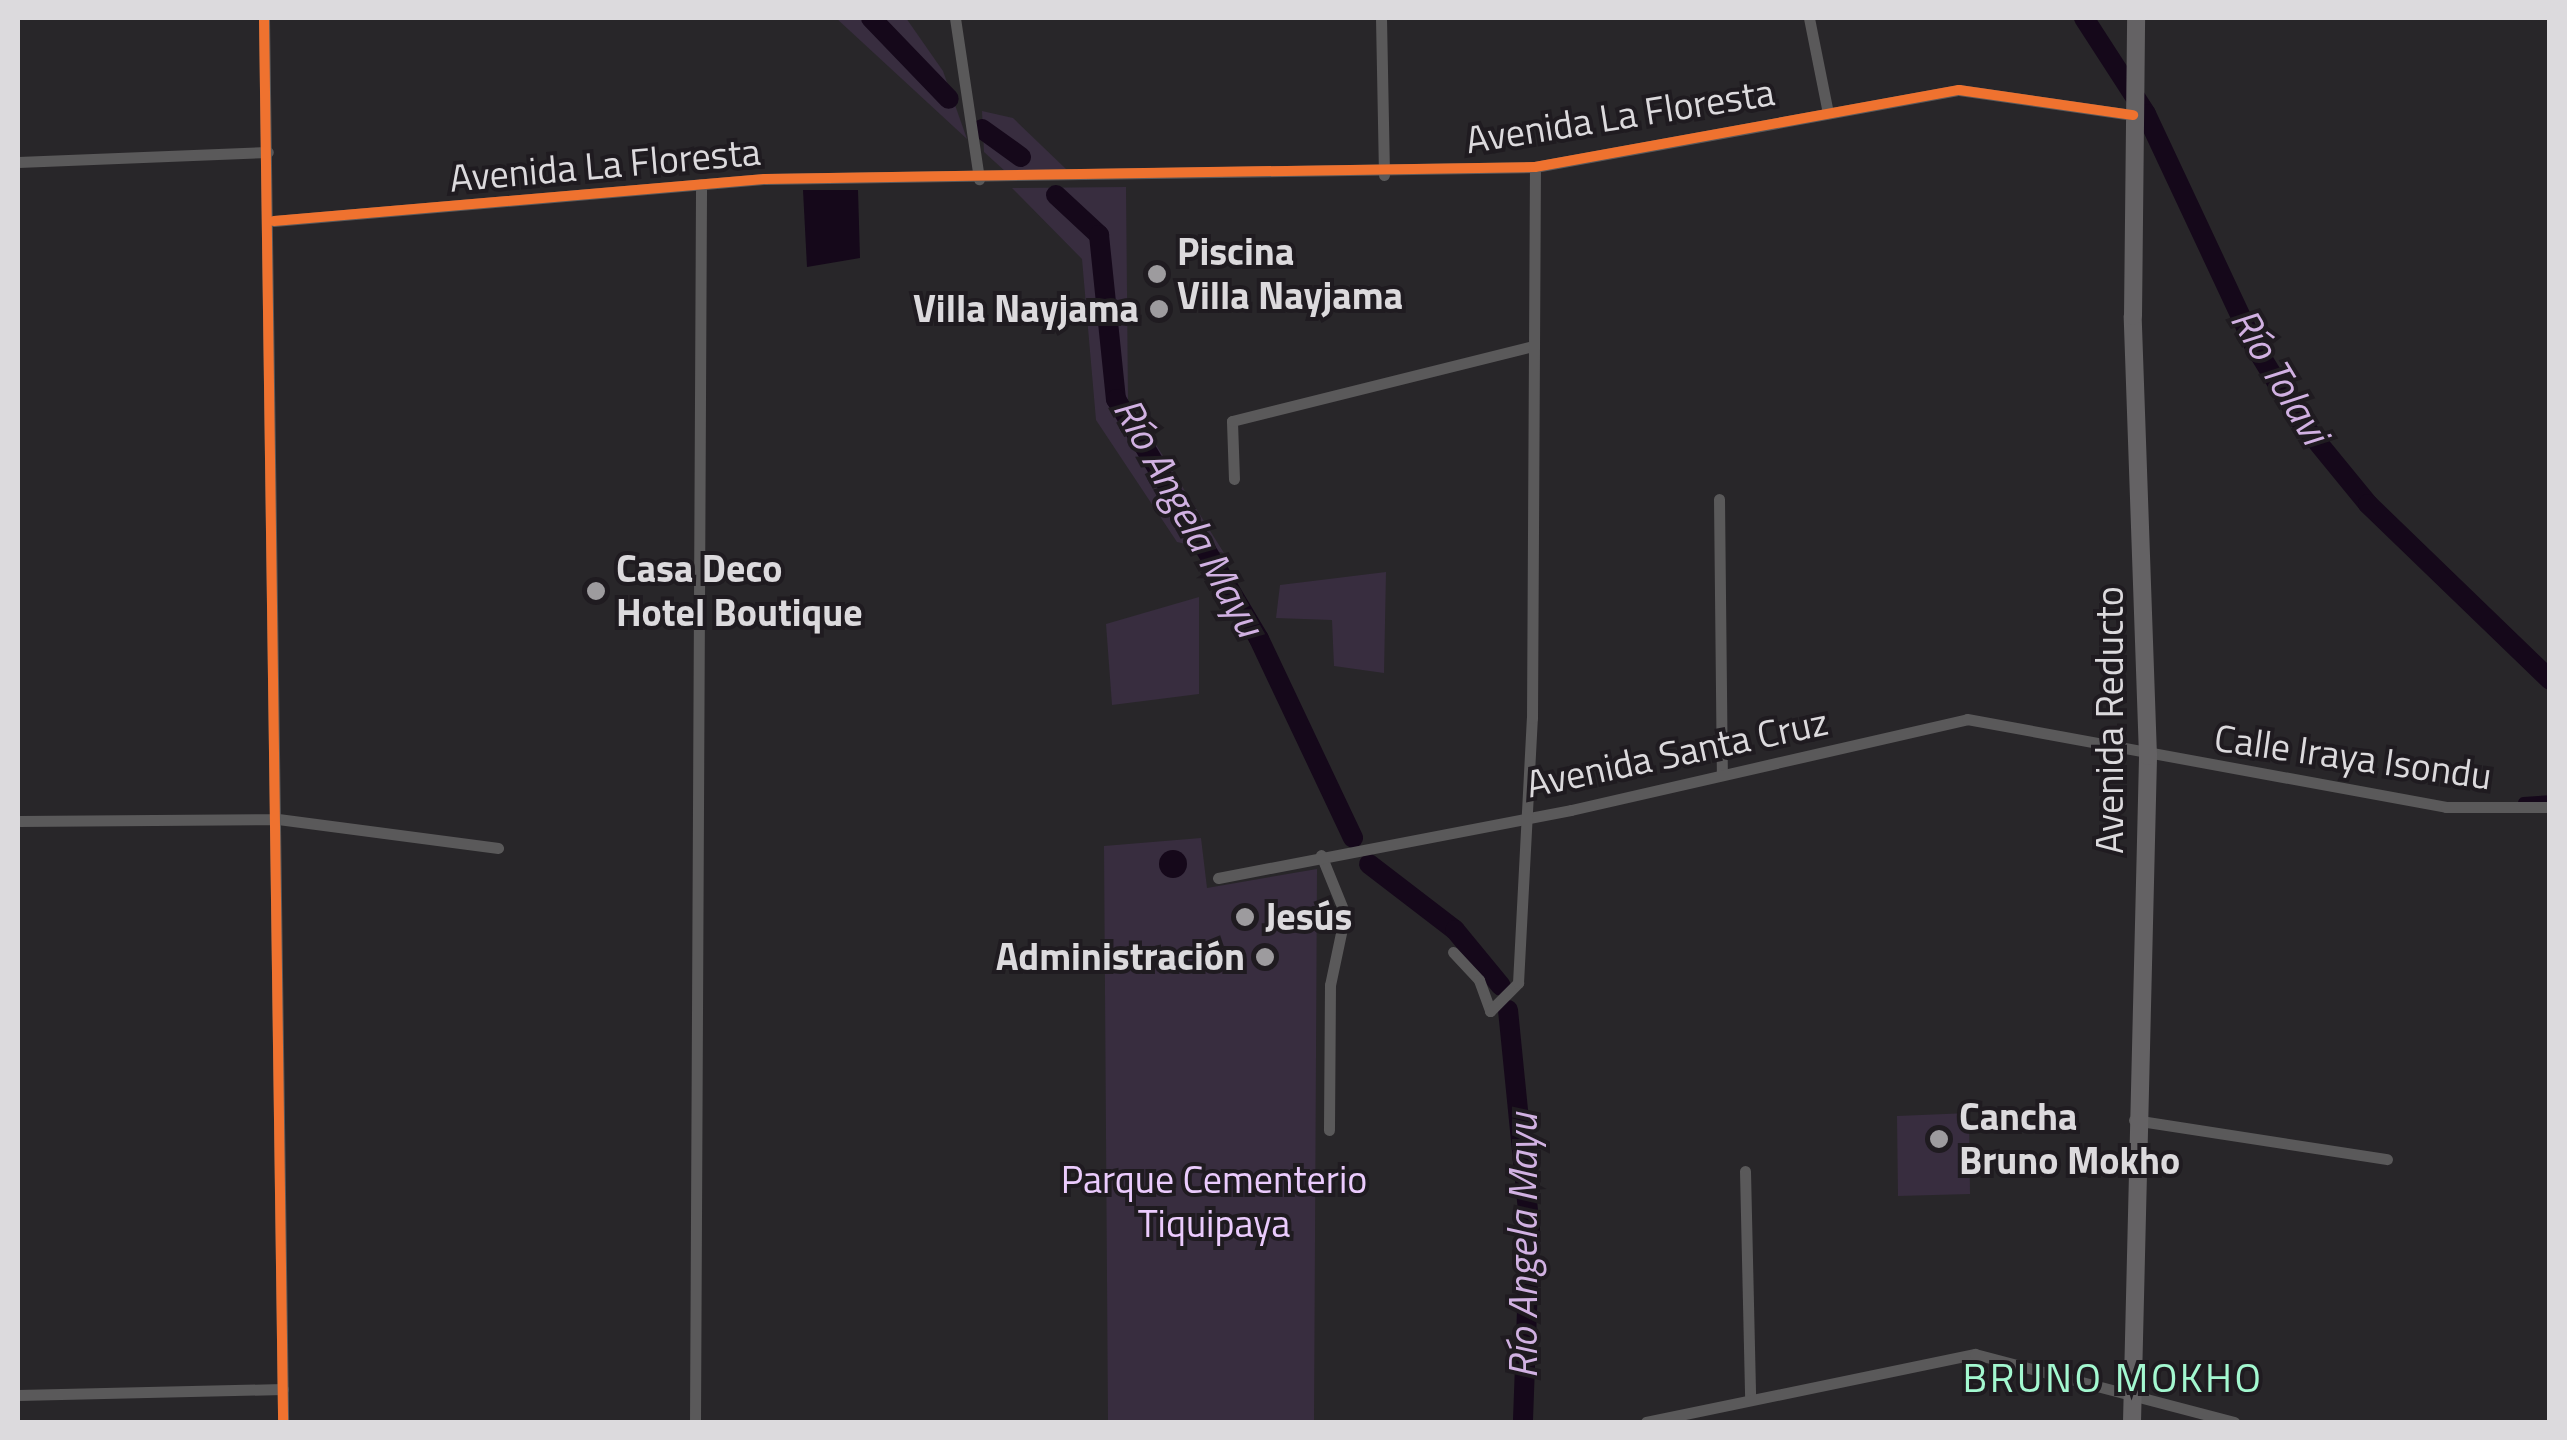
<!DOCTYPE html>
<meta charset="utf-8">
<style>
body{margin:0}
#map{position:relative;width:2567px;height:1440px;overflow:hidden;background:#282629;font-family:"Titillium Web",sans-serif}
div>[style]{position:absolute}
.green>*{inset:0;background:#382d3f}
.water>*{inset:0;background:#15081a}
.round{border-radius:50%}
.canal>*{height:11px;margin:-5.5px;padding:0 5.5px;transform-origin:5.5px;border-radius:5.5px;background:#15081a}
.river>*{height:20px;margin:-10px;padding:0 10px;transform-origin:10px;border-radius:10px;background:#15081a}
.minor>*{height:11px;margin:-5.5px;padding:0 5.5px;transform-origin:5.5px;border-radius:5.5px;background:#5a595a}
.primary>*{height:18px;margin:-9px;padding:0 9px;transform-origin:9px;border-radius:9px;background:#646264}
.cycleway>*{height:10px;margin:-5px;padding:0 5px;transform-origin:5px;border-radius:5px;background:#ef722f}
.dots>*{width:28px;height:28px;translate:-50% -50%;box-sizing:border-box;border:5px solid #1f1b20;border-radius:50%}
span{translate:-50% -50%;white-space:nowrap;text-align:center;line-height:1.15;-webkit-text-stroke:8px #1f1b20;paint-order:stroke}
.street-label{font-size:38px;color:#dcdadd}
.poi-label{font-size:38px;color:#dcdadd;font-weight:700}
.left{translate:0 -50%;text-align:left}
.right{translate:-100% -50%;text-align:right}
.park-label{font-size:38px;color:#ebcbfd}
.water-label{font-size:40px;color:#d1b1e2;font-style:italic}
.neighbourhood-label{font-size:40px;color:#a3f8d0;letter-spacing:2.5px}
.frame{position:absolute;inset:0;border:20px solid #dcdadd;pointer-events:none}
</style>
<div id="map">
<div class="green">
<i style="clip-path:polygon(836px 18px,906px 18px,943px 71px,967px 139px)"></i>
<i style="clip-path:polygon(982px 111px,1013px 118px,1066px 169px,1006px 172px,984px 152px)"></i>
<i style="clip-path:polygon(1126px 187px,1128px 400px,1224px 553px,1177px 542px,1096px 420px,1082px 259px,1012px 188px)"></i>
<i style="clip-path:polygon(1386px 572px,1384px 673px,1334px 666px,1332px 620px,1276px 618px,1280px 585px)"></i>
<i style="clip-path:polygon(1199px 597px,1199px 694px,1112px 705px,1106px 624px)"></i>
<i style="clip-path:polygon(1201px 838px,1207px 888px,1317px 869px,1314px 1422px,1108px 1422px,1104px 846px)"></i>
<i style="clip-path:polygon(1969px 1113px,1970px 1194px,1898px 1196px,1897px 1116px)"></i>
</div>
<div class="water">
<i style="clip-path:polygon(803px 190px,858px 190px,860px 258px,807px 267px)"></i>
<i class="round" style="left:1159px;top:850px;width:28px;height:28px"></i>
</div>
<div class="canal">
<i style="left:2523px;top:802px;width:27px;rotate:-4deg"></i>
</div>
<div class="river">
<i style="left:871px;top:18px;width:112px;rotate:46.1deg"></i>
<i style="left:2084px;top:18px;width:114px;rotate:57.1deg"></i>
<i style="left:2146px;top:114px;width:255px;rotate:64.9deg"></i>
<i style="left:2254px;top:345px;width:90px;rotate:58.6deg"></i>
<i style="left:2301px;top:422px;width:106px;rotate:50.7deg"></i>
<i style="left:2368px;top:504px;width:253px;rotate:44deg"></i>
<i style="left:982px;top:129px;width:48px;rotate:35.7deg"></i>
<i style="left:1056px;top:195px;width:59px;rotate:42.9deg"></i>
<i style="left:1099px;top:235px;width:165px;rotate:84.1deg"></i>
<i style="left:1116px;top:399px;width:279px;rotate:59.2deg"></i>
<i style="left:1259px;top:639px;width:220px;rotate:64.7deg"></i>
<i style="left:1369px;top:864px;width:108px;rotate:37.5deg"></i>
<i style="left:1455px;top:930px;width:72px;rotate:50.6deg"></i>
<i style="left:1508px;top:1010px;width:220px;rotate:84.3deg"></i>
<i style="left:1530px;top:1229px;width:193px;rotate:92.1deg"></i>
</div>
<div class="minor">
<i style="left:264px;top:18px;width:1404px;rotate:89.22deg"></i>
<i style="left:955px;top:18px;width:163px;rotate:81.5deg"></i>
<i style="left:1381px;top:18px;width:157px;rotate:88.9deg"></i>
<i style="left:1809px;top:18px;width:97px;rotate:78.7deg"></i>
<i style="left:18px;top:162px;width:250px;rotate:-2.3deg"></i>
<i style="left:274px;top:221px;width:493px;rotate:-4.9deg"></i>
<i style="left:765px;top:179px;width:770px;rotate:-0.89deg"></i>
<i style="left:1535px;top:167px;width:431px;rotate:-10.3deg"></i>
<i style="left:1959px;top:90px;width:176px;rotate:8.2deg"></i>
<i style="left:1234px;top:479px;width:58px;rotate:-92deg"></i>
<i style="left:1232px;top:421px;width:310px;rotate:-14deg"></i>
<i style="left:1719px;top:499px;width:276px;rotate:89.4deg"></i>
<i style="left:18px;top:821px;width:260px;rotate:-0.4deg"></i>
<i style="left:278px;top:819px;width:222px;rotate:7.5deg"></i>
<i style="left:1321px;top:855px;width:64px;rotate:67.9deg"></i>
<i style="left:1345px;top:914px;width:73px;rotate:101.9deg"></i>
<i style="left:1330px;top:985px;width:145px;rotate:90.4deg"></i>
<i style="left:1218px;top:878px;width:359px;rotate:-10.9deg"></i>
<i style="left:1571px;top:810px;width:406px;rotate:-12.9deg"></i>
<i style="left:1967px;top:719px;width:487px;rotate:10.4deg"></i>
<i style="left:2446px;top:807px;width:104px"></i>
<i style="left:1453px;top:952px;width:38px;rotate:47deg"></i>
<i style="left:1479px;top:980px;width:33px;rotate:70deg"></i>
<i style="left:1490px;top:1011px;width:40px;rotate:-45deg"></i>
<i style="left:1518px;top:983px;width:265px;rotate:-87deg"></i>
<i style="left:1532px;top:718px;width:551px;rotate:-89.69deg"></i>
<i style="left:2134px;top:1120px;width:256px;rotate:8.8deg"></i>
<i style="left:1745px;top:1171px;width:226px;rotate:88.7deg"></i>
<i style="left:18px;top:1395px;width:265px;rotate:-1.3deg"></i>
<i style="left:695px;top:1422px;width:1238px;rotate:-89.72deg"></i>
<i style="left:1646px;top:1422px;width:336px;rotate:-11.7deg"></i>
<i style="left:1975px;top:1354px;width:268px;rotate:14.7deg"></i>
</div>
<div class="primary">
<i style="left:2132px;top:1422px;width:666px;rotate:-88.62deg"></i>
<i style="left:2148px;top:756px;width:440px;rotate:-92deg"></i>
<i style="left:2133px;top:316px;width:298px;rotate:-89.4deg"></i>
</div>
<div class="cycleway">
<i style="left:264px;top:18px;width:1404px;rotate:89.22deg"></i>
<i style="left:274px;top:221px;width:493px;rotate:-4.9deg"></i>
<i style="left:765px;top:179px;width:770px;rotate:-0.89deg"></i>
<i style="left:1535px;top:167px;width:431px;rotate:-10.3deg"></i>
<i style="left:1959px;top:90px;width:176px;rotate:8.2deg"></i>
</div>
<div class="dots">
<i style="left:1157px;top:274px;background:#9d9b9e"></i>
<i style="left:1159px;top:309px;background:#9d9b9e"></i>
<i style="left:596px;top:591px;background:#9d9b9e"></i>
<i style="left:1245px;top:917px;background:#9d9b9e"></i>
<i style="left:1265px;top:957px;background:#9d9b9e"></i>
<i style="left:1939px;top:1139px;background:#9d9b9e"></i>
</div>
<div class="street-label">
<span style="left:1620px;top:116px;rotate:-9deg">Avenida La Floresta</span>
<span style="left:605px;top:165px;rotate:-5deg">Avenida La Floresta</span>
<span style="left:2110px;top:720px;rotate:-90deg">Avenida Reducto</span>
<span style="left:1677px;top:753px;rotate:-12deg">Avenida Santa Cruz</span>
<span style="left:2353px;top:757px;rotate:8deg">Calle Iraya Isondu</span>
</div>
<div class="poi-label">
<span class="left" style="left:1177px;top:274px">Piscina<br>Villa Nayjama</span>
<span class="right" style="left:1139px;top:309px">Villa Nayjama</span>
<span class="left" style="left:616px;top:591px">Casa Deco<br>Hotel Boutique</span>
<span class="left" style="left:1265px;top:917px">Jesús</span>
<span class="right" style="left:1245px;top:957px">Administración</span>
<span class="left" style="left:1959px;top:1139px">Cancha<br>Bruno Mokho</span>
</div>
<div class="park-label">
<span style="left:1214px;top:1202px">Parque Cementerio<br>Tiquipaya</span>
</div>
<div class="water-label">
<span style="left:2280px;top:376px;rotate:59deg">Río Tolavi</span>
<span style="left:1189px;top:517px;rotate:61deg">Río Angela Mayu</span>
<span style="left:1523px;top:1246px;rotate:-90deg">Río Angela Mayu</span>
</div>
<div class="neighbourhood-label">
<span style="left:2113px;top:1378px">BRUNO MOKHO</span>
</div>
<div class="frame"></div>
</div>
